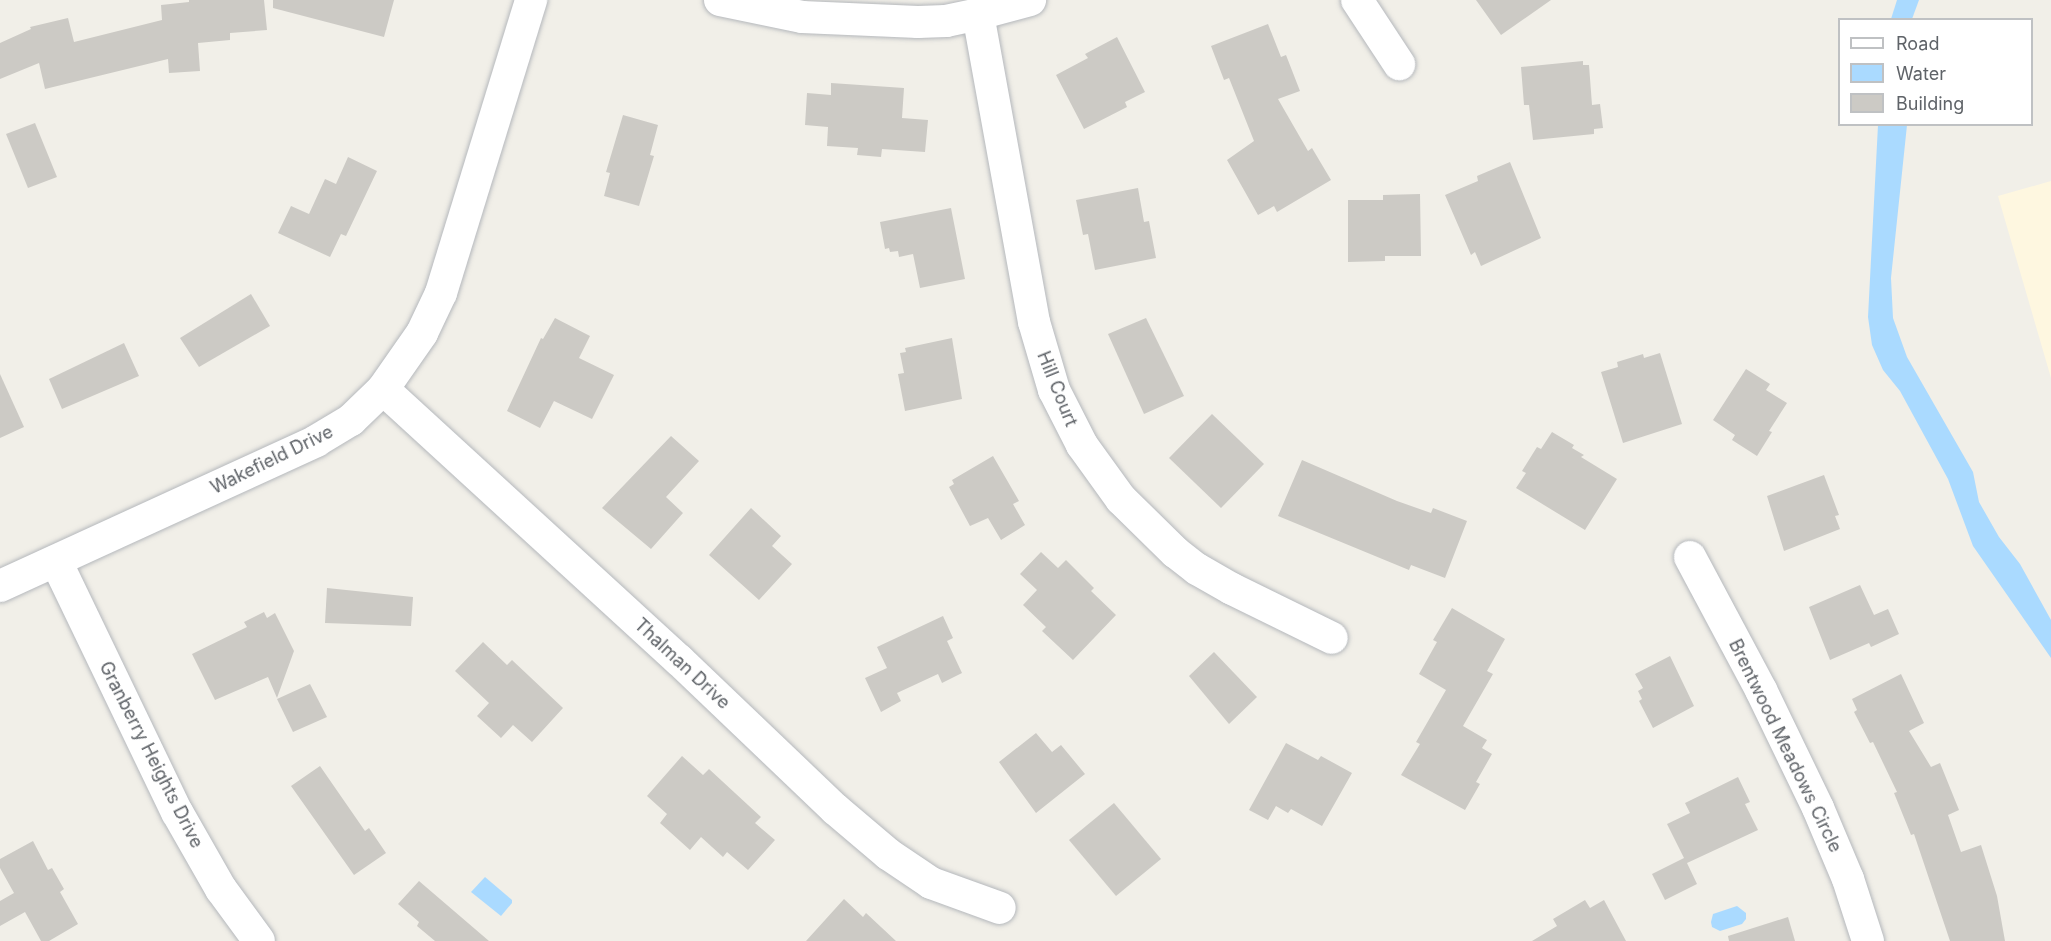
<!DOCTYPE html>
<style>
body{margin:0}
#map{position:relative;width:2051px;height:941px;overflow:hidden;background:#f1efe8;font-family:Inter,sans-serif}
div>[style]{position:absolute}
.commercial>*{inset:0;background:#fef7e0}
.water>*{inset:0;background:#aadaff}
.building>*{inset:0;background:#cccac5}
.roads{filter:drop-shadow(0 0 2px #b5b8bc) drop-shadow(0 0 2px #b5b8bc)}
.minor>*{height:32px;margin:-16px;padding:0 16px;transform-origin:16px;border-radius:16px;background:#fff}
span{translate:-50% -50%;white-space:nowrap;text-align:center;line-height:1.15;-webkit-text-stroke:4.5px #fff;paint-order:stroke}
.street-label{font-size:18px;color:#5f6368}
.legend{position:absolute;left:1838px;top:18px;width:195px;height:108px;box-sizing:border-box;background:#fff;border:2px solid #bfc1c3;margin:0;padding:8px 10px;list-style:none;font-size:18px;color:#5f6368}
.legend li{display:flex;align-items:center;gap:12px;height:30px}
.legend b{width:30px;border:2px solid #bfc1c3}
</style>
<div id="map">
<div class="commercial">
<i style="clip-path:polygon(2051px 181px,2051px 378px,1998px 196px)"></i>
</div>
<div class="water">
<i style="clip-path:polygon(1897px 0,1919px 0,1912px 19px,1891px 19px)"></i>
<i style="clip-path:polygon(1878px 125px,1907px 125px,1891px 278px,1893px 318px,1907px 357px,1973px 472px,1979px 502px,1999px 537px,2020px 564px,2051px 620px,2051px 658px,1973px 546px,1948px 479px,1900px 391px,1883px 370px,1872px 345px,1868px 317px)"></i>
<i style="clip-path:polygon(485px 877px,512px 900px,512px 903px,501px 916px,471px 892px)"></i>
<i style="clip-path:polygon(1737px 906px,1746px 913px,1746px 919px,1742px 924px,1720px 931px,1712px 927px,1711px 922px,1713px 914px)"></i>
</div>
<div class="building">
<i style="clip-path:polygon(189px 0,264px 0,267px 30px,230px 33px,230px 40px,198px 43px,200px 71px,169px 73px,168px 59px,45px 89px,39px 63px,0 79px,0 43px,31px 29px,30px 27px,68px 18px,74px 42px,162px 20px,161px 5px,189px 2px)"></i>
<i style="clip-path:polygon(273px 0,394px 0,384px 37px,273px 8px)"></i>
<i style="clip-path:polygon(1476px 0,1551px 0,1501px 35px)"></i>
<i style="clip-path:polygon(1268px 24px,1281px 57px,1286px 55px,1300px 91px,1278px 99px,1308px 151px,1312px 148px,1331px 180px,1277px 212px,1274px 206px,1258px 215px,1227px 160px,1254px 141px,1229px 78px,1224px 80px,1211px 46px)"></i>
<i style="clip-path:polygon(1117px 37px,1145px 92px,1125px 102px,1127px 107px,1084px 129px,1056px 75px,1088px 58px,1085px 54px)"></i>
<i style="clip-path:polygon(1583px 61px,1583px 65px,1589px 65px,1592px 105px,1600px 104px,1603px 128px,1594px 129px,1594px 134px,1533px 140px,1529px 105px,1524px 105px,1521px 67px)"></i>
<i style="clip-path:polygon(831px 83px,904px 88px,902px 118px,928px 120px,925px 152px,882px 149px,881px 157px,857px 155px,858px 148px,827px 146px,828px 127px,805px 125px,807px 93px,831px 95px)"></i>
<i style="clip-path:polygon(623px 115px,658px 125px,650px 155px,654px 156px,639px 206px,604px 196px,610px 173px,606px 172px)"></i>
<i style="clip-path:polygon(35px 123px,57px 177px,28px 188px,6px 134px)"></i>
<i style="clip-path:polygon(348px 157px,377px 171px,346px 236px,341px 234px,330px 257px,278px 233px,291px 206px,309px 214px,325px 179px,336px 184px)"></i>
<i style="clip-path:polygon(1510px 162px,1541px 238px,1481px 266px,1475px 252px,1471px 255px,1445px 195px,1478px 181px,1477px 176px)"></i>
<i style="clip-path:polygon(1138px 188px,1144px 222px,1149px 221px,1156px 258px,1095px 270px,1088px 234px,1083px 235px,1076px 200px)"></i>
<i style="clip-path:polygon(1420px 194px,1421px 256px,1385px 256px,1385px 261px,1348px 262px,1348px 200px,1383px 200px,1383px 195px)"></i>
<i style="clip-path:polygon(951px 208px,965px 279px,920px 288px,913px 254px,899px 257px,898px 251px,890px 252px,889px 248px,885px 249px,880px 222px)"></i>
<i style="clip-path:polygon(251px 294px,270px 326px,199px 367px,180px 338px)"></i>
<i style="clip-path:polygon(555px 318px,590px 336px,579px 358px,614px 375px,592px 419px,554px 401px,540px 428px,507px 411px,541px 338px,543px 339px)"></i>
<i style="clip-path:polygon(1146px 318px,1184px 396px,1144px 414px,1108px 334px)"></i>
<i style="clip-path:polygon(952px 338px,962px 399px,905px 411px,898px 374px,904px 373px,900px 353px,906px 352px,905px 348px)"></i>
<i style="clip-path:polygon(124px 343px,139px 376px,62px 409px,49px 379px)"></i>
<i style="clip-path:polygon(1660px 353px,1682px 424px,1623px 443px,1601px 372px,1618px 367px,1617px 362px,1643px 354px,1644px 358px)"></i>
<i style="clip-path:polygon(1746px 369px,1770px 384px,1766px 390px,1787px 403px,1769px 431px,1772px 432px,1757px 456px,1732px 440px,1735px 435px,1713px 420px)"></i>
<i style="clip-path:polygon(0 374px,24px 427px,0 438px)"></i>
<i style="clip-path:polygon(1212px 414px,1264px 464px,1221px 508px,1169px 458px)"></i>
<i style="clip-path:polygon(1552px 432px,1574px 445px,1572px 448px,1584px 455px,1581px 457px,1617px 479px,1585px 530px,1516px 488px,1526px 473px,1522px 471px,1537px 447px,1541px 449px)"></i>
<i style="clip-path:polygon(671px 436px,699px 461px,666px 497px,683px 513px,651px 549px,602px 508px)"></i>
<i style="clip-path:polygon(993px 456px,1019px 501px,1013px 504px,1025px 525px,1001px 540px,988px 518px,970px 526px,949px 487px,954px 484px,952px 480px)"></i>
<i style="clip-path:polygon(1302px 460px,1397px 501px,1431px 513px,1433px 508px,1467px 521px,1445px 578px,1411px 565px,1409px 570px,1278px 516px)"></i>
<i style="clip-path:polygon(1824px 475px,1839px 515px,1835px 516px,1840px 529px,1784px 551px,1767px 496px)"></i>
<i style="clip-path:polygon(751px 508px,781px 536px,772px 546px,792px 564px,759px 600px,709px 555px)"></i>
<i style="clip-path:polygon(1041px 552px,1058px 568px,1066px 560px,1094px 588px,1091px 591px,1116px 615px,1073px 660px,1042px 631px,1046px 627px,1023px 605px,1037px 590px,1020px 574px)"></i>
<i style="clip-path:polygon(1860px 585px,1874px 615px,1888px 609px,1899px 634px,1871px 647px,1869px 643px,1830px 660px,1809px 607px)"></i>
<i style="clip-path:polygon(327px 588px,413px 597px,411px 626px,325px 623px)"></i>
<i style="clip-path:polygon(1452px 608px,1505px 639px,1487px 671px,1493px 674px,1463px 726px,1487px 740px,1482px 748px,1492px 754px,1476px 782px,1480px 784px,1465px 810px,1401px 775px,1420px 744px,1416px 742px,1446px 690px,1419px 674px,1437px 642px,1433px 640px)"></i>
<i style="clip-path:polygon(264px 612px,267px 618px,275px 613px,294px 651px,277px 698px,268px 677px,215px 700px,192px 654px,247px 627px,244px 622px)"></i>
<i style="clip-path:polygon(943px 616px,953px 638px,947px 641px,962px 673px,942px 683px,938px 674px,897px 693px,901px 701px,881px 712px,865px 678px,887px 668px,877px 647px)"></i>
<i style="clip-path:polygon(483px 642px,507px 665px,512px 660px,563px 708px,532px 742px,513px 725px,501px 738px,477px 716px,489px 703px,455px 671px)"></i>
<i style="clip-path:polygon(1214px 652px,1257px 697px,1229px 724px,1189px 676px)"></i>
<i style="clip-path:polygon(1670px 656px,1694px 706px,1653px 728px,1639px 701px,1642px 699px,1638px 691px,1643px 688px,1635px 674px)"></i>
<i style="clip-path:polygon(1901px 674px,1924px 723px,1909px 731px,1931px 767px,1940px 763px,1959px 810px,1948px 815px,1961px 852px,1981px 845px,1997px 896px,2005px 941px,1950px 941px,1914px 834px,1911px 835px,1894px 793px,1897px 792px,1873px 742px,1870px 743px,1854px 712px,1857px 710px,1852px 699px)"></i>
<i style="clip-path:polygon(310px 684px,327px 717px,293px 732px,277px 699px)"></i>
<i style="clip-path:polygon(1036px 733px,1052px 752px,1061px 745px,1085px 774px,1036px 813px,999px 762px)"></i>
<i style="clip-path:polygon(1286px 743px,1318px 760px,1321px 756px,1352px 773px,1322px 826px,1291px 809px,1288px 813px,1276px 806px,1268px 820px,1249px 810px)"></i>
<i style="clip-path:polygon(682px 756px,703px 775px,709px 769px,761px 817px,755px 823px,775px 840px,748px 870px,727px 852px,723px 857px,701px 837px,690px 850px,660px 823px,667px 814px,647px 796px)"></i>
<i style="clip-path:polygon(320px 766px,365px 831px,369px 828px,386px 853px,354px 875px,291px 786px)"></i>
<i style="clip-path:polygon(1738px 777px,1750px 802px,1745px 804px,1758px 830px,1687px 863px,1697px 884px,1665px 900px,1652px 874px,1684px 858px,1667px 824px,1690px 813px,1685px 803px)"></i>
<i style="clip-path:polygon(1114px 803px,1161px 859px,1116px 896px,1069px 840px)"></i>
<i style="clip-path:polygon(33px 841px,48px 870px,52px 868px,64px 889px,60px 892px,78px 924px,49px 941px,41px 941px,25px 912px,0 926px,0 901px,14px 893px,0 868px,0 859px)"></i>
<i style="clip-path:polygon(419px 881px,489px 941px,435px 941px,417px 926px,419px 922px,398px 904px)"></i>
<i style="clip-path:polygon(844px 899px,863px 917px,866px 913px,896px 941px,806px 941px)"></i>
<i style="clip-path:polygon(1585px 900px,1590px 908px,1604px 900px,1626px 941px,1532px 941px,1557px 926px,1553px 919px)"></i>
<i style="clip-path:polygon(1788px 917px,1795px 941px,1729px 941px,1728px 936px)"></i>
</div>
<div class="roads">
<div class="minor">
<i style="left:720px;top:0;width:84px;rotate:11.7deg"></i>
<i style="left:802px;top:17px;width:116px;rotate:2.5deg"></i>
<i style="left:918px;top:22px;width:28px;rotate:-2deg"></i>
<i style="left:946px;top:21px;width:33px;rotate:-12deg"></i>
<i style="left:978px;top:14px;width:54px;rotate:-15.1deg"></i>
<i style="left:1357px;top:0;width:77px;rotate:56.7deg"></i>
<i style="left:978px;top:14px;width:313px;rotate:79.7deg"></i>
<i style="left:1034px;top:322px;width:71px;rotate:73.6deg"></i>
<i style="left:1054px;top:390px;width:62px;rotate:63deg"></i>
<i style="left:1082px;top:445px;width:67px;rotate:54.2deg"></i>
<i style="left:1121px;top:499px;width:76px;rotate:44.5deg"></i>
<i style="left:1175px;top:552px;width:28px;rotate:38deg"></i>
<i style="left:1197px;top:569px;width:40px;rotate:29.7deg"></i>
<i style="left:1232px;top:589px;width:111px;rotate:26.1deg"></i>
<i style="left:383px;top:389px;width:401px;rotate:42.5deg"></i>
<i style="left:679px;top:660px;width:216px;rotate:43.7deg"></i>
<i style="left:835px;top:809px;width:70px;rotate:40.3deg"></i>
<i style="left:888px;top:854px;width:52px;rotate:34deg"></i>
<i style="left:931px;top:883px;width:73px;rotate:19.9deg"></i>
<i style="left:1690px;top:557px;width:151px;rotate:61.9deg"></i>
<i style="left:1761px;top:690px;width:131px;rotate:64.2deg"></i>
<i style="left:1818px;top:808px;width:77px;rotate:67.1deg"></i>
<i style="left:1848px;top:879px;width:65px;rotate:72.1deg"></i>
<i style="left:56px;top:561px;width:279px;rotate:64.3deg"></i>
<i style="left:177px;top:812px;width:89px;rotate:60.3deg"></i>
<i style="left:221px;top:889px;width:64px;rotate:53.8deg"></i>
<i style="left:0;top:586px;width:348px;rotate:-24.6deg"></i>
<i style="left:316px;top:441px;width:41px;rotate:-31deg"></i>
<i style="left:351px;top:420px;width:45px;rotate:-44.1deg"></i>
<i style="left:383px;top:389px;width:68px;rotate:-55.1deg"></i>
<i style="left:422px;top:333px;width:44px;rotate:-64.6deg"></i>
<i style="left:441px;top:293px;width:307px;rotate:-72.9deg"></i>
</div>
</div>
<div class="street-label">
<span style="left:1057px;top:389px;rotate:68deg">Hill Court</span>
<span style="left:272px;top:460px;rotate:-26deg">Wakefield Drive</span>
<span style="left:682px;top:664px;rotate:43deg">Thalman Drive</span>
<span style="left:1785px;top:746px;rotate:64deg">Brentwood Meadows Circle</span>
<span style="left:151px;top:755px;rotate:63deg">Granberry Heights Drive</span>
</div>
<ul class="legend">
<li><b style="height:8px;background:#fff"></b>Road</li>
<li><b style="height:16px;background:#aadaff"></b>Water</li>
<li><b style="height:16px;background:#cccac5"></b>Building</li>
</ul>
</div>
